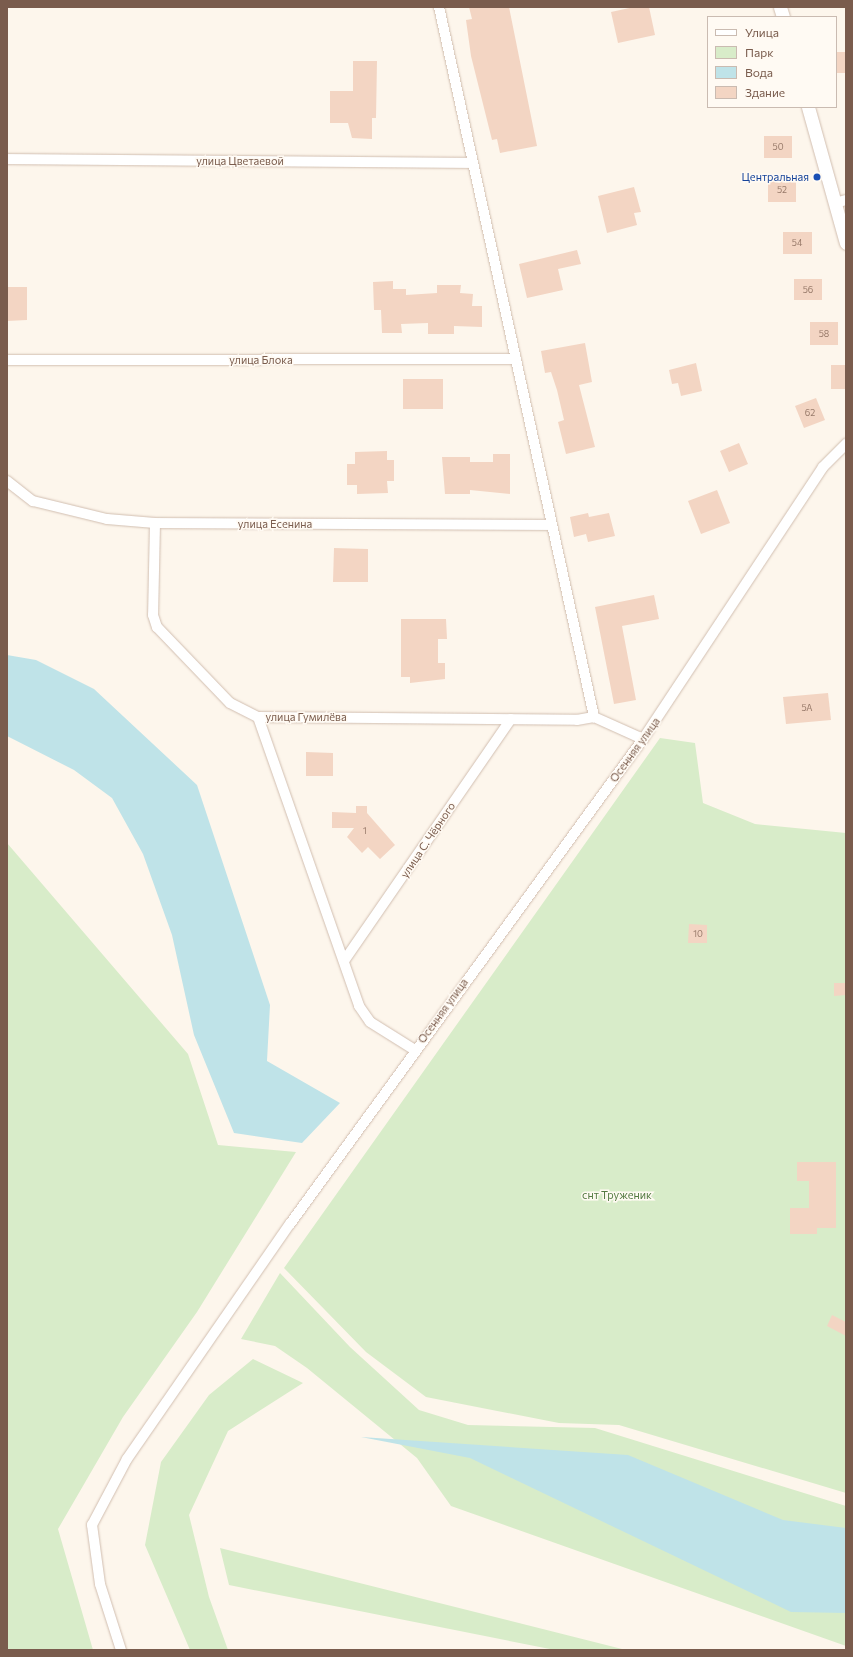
<!DOCTYPE html>
<meta charset="utf-8">
<style>
body{margin:0}
#map{position:relative;width:853px;height:1657px;overflow:hidden;background:#fdf6ec;font-family:Commissioner,sans-serif}
div>[style]{position:absolute}
.green>*{inset:0;background:#d8ecc9}
.water>*{inset:0;background:#bfe3e8}
.building>*{inset:0;background:#f3d5c3}
.roads{filter:drop-shadow(0 0 1px #d1beb0) drop-shadow(0 0 1px #d1beb0)}
.minor>*{height:10px;margin:-5px;padding:0 5px;transform-origin:5px;border-radius:5px;background:#fff}
.tertiary>*{height:13px;margin:-6.5px;padding:0 6.5px;transform-origin:6.5px;border-radius:6.5px;background:#fff}
.dots>*{width:11px;height:11px;translate:-50% -50%;box-sizing:border-box;border:2px solid #fffaf3;border-radius:50%}
span{translate:-50% -50%;white-space:nowrap;text-align:center;line-height:1.15;-webkit-text-stroke:3px #fffaf3;paint-order:stroke}
.number-label{font-size:9px;color:#987a6a}
.number-label span{-webkit-text-stroke-width:0}
.street-label{font-size:11px;color:#7a5c4d}
.transit-label{font-size:11px;color:#164399}
.right{translate:-100% -50%;text-align:right}
.park-label{font-size:11px;color:#537a41}
.frame{position:absolute;inset:0;border:8px solid #7a5c4d;pointer-events:none}
.legend{position:absolute;left:707px;top:16px;width:130px;height:92px;box-sizing:border-box;background:#fffaf3;border:1px solid #cabbb1;margin:0;padding:5px 7px;list-style:none;font-size:12px;color:#7a5c4d}
.legend li{display:flex;align-items:center;gap:8px;height:20px}
.legend b{width:20px;border:1px solid #cabbb1}
</style>
<div id="map">
<div class="green">
<i style="clip-path:polygon(660px 738px,695px 743px,703px 803px,755px 824px,846px 833px,846px 1493px,619px 1425px,559px 1423px,426px 1397px,366px 1352px,284px 1268px)"></i>
<i style="clip-path:polygon(7px 843px,188px 1054px,218px 1145px,296px 1152px,197px 1312px,123px 1417px,58px 1529px,93px 1650px,7px 1650px)"></i>
<i style="clip-path:polygon(280px 1273px,350px 1347px,419px 1410px,468px 1425px,595px 1428px,846px 1506px,846px 1646px,451px 1506px,417px 1458px,307px 1368px,275px 1346px,241px 1339px)"></i>
<i style="clip-path:polygon(253px 1359px,303px 1383px,228px 1431px,189px 1515px,209px 1597px,228px 1650px,190px 1650px,145px 1545px,161px 1462px,209px 1395px)"></i>
<i style="clip-path:polygon(220px 1548px,626px 1650px,627px 1650px,555px 1650px,229px 1585px)"></i>
</div>
<div class="water">
<i style="clip-path:polygon(7px 655px,36px 660px,94px 689px,197px 785px,270px 1005px,267px 1061px,340px 1103px,302px 1143px,234px 1133px,194px 1035px,172px 935px,143px 854px,112px 798px,74px 770px,7px 736px)"></i>
<i style="clip-path:polygon(361px 1437px,628px 1455px,783px 1520px,846px 1528px,846px 1613px,791px 1612px,470px 1458px)"></i>
</div>
<div class="building">
<i style="clip-path:polygon(469px 7px,509px 7px,537px 146px,500px 153px,497px 139px,492px 140px,471px 56px,466px 20px,472px 19px)"></i>
<i style="clip-path:polygon(634px 7px,649px 7px,655px 35px,618px 43px,611px 12px)"></i>
<i style="clip-path:polygon(836px 52px,846px 52px,846px 73px,836px 73px)"></i>
<i style="clip-path:polygon(353px 61px,377px 61px,376px 118px,372px 118px,372px 139px,352px 138px,348px 123px,330px 123px,330px 91px,353px 91px)"></i>
<i style="clip-path:polygon(764px 136px,792px 136px,792px 158px,764px 158px)"></i>
<i style="clip-path:polygon(768px 179px,796px 179px,796px 202px,768px 202px)"></i>
<i style="clip-path:polygon(634px 187px,641px 212px,634px 213px,637px 225px,607px 233px,598px 196px)"></i>
<i style="clip-path:polygon(783px 232px,812px 232px,812px 254px,783px 254px)"></i>
<i style="clip-path:polygon(577px 250px,581px 264px,558px 269px,563px 290px,527px 298px,519px 264px)"></i>
<i style="clip-path:polygon(794px 279px,822px 279px,822px 300px,794px 300px)"></i>
<i style="clip-path:polygon(393px 281px,393px 289px,406px 289px,406px 295px,437px 293px,437px 285px,461px 285px,460px 293px,473px 294px,472px 306px,482px 306px,482px 327px,454px 326px,454px 334px,428px 334px,428px 323px,401px 324px,402px 333px,382px 333px,381px 310px,374px 310px,373px 282px)"></i>
<i style="clip-path:polygon(7px 287px,27px 287px,27px 320px,7px 321px)"></i>
<i style="clip-path:polygon(810px 322px,838px 322px,838px 345px,810px 345px)"></i>
<i style="clip-path:polygon(585px 343px,592px 382px,579px 385px,595px 447px,566px 454px,558px 422px,564px 420px,557px 390px,551px 372px,545px 373px,541px 351px)"></i>
<i style="clip-path:polygon(696px 363px,702px 391px,681px 396px,678px 383px,672px 384px,669px 370px)"></i>
<i style="clip-path:polygon(831px 365px,846px 365px,846px 389px,831px 389px)"></i>
<i style="clip-path:polygon(403px 379px,443px 379px,443px 409px,403px 409px)"></i>
<i style="clip-path:polygon(816px 398px,825px 420px,804px 428px,795px 406px)"></i>
<i style="clip-path:polygon(739px 443px,748px 464px,729px 472px,720px 451px)"></i>
<i style="clip-path:polygon(387px 451px,387px 460px,394px 460px,394px 481px,387px 481px,388px 493px,357px 494px,357px 485px,347px 485px,347px 464px,355px 464px,355px 452px)"></i>
<i style="clip-path:polygon(493px 454px,510px 454px,510px 494px,470px 490px,470px 494px,445px 494px,442px 457px,470px 457px,470px 462px,493px 462px)"></i>
<i style="clip-path:polygon(717px 490px,730px 523px,701px 534px,688px 501px)"></i>
<i style="clip-path:polygon(588px 513px,589px 517px,609px 513px,615px 536px,588px 542px,586px 534px,574px 537px,570px 517px)"></i>
<i style="clip-path:polygon(334px 548px,368px 549px,368px 582px,333px 582px)"></i>
<i style="clip-path:polygon(654px 595px,659px 619px,622px 626px,636px 700px,614px 704px,595px 607px)"></i>
<i style="clip-path:polygon(401px 619px,446px 619px,447px 639px,438px 639px,438px 663px,445px 663px,445px 679px,410px 683px,410px 677px,401px 677px)"></i>
<i style="clip-path:polygon(828px 693px,831px 720px,786px 724px,783px 697px)"></i>
<i style="clip-path:polygon(306px 752px,333px 753px,333px 776px,306px 776px)"></i>
<i style="clip-path:polygon(356px 806px,367px 806px,367px 813px,395px 845px,380px 859px,368px 847px,362px 853px,347px 837px,354px 828px,332px 828px,332px 812px,356px 813px)"></i>
<i style="clip-path:polygon(689px 924px,707px 925px,707px 943px,688px 943px)"></i>
<i style="clip-path:polygon(834px 983px,846px 983px,846px 995px,834px 996px)"></i>
<i style="clip-path:polygon(797px 1162px,836px 1162px,836px 1228px,817px 1228px,817px 1234px,790px 1234px,790px 1208px,809px 1208px,809px 1181px,797px 1181px)"></i>
<i style="clip-path:polygon(832px 1315px,846px 1322px,846px 1336px,827px 1326px)"></i>
</div>
<div class="roads">
<div class="minor">
<i style="left:439px;top:7px;width:727px;rotate:77.68deg"></i>
<i style="left:7px;top:159px;width:465px;rotate:0.5deg"></i>
<i style="left:835px;top:203px;width:11px;rotate:-15deg"></i>
<i style="left:7px;top:360px;width:509px;rotate:-0.11deg"></i>
<i style="left:7px;top:481px;width:33px;rotate:38deg"></i>
<i style="left:33px;top:501px;width:76px;rotate:13.7deg"></i>
<i style="left:107px;top:519px;width:48px;rotate:4.8deg"></i>
<i style="left:155px;top:523px;width:397px;rotate:0.3deg"></i>
<i style="left:155px;top:523px;width:92px;rotate:91.2deg"></i>
<i style="left:153px;top:615px;width:13px;rotate:72deg"></i>
<i style="left:157px;top:627px;width:105px;rotate:46.2deg"></i>
<i style="left:230px;top:703px;width:31px;rotate:27deg"></i>
<i style="left:258px;top:717px;width:319px;rotate:0.5deg"></i>
<i style="left:577px;top:720px;width:17px;rotate:-10deg"></i>
<i style="left:258px;top:717px;width:306px;rotate:70.7deg"></i>
<i style="left:359px;top:1006px;width:19px;rotate:55deg"></i>
<i style="left:370px;top:1022px;width:53px;rotate:31.9deg"></i>
<i style="left:594px;top:717px;width:54px;rotate:24.2deg"></i>
<i style="left:344px;top:961px;width:294px;rotate:-55.4deg"></i>
<i style="left:121px;top:1650px;width:69px;rotate:-107.7deg"></i>
<i style="left:100px;top:1584px;width:60px;rotate:-97.7deg"></i>
<i style="left:92px;top:1525px;width:75px;rotate:-62.1deg"></i>
<i style="left:127px;top:1459px;width:286px;rotate:-55.3deg"></i>
<i style="left:290px;top:1224px;width:600px;rotate:-53.95deg"></i>
<i style="left:643px;top:739px;width:326px;rotate:-56.5deg"></i>
<i style="left:823px;top:467px;width:33px;rotate:-45deg"></i>
</div>
<div class="tertiary">
<i style="left:780px;top:7px;width:10px;rotate:73deg"></i>
<i style="left:808px;top:107px;width:141px;rotate:74.4deg"></i>
</div>
</div>
<div class="dots">
<i style="left:817px;top:177px;background:#1a4fb4"></i>
</div>
<div class="number-label">
<span style="left:778px;top:147px">50</span>
<span style="left:782px;top:190px">52</span>
<span style="left:797px;top:243px">54</span>
<span style="left:808px;top:290px">56</span>
<span style="left:824px;top:334px">58</span>
<span style="left:810px;top:413px">62</span>
<span style="left:807px;top:708px">5А</span>
<span style="left:365px;top:831px">1</span>
<span style="left:698px;top:934px">10</span>
</div>
<div class="street-label">
<span style="left:240px;top:161px">улица Цветаевой</span>
<span style="left:261px;top:360px">улица Блока</span>
<span style="left:275px;top:524px">улица Есенина</span>
<span style="left:306px;top:717px">улица Гумилёва</span>
<span style="left:635px;top:750px;rotate:-54deg">Осенняя улица</span>
<span style="left:428px;top:840px;rotate:-56deg">улица С. Чёрного</span>
<span style="left:443px;top:1011px;rotate:-54deg">Осенняя улица</span>
</div>
<div class="transit-label">
<span class="right" style="left:809px;top:177px">Центральная</span>
</div>
<div class="park-label">
<span style="left:617px;top:1195px">снт Труженик</span>
</div>
<div class="frame"></div>
<ul class="legend">
<li><b style="height:5px;background:#fff"></b>Улица</li>
<li><b style="height:11px;background:#d8ecc9"></b>Парк</li>
<li><b style="height:11px;background:#bfe3e8"></b>Вода</li>
<li><b style="height:11px;background:#f3d5c3"></b>Здание</li>
</ul>
</div>
